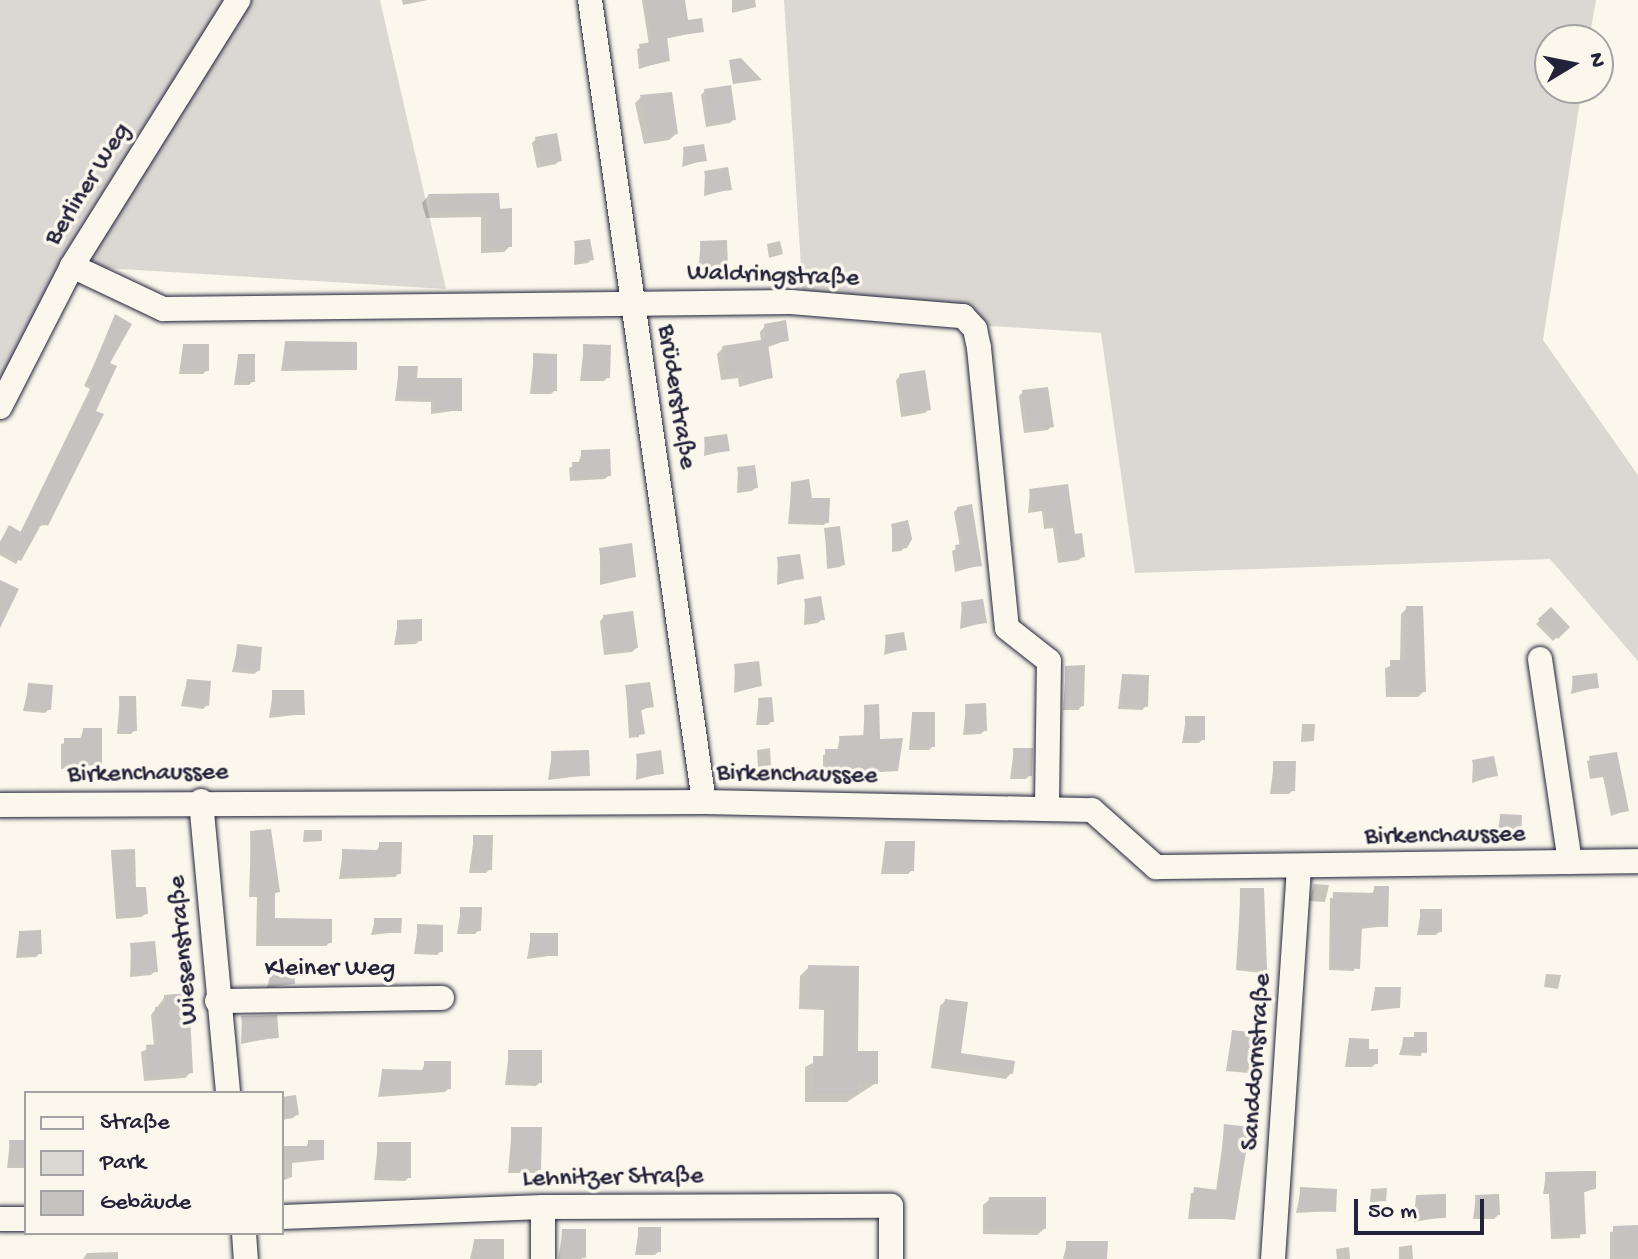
<!DOCTYPE html>
<meta charset="utf-8">
<style>
body{margin:0}
#map{position:relative;width:1638px;height:1259px;overflow:hidden;background:#fbf7ec;font-family:"Gochi Hand",sans-serif}
div>[style]{position:absolute}
.green>*{inset:0;background:#dbd8d3}
.shadow>*{inset:0;background:#0003}
.building>*{inset:0;background:#c6c2c0}
.roads{filter:drop-shadow(0 0 2px #22223b) drop-shadow(0 0 2px #22223b)}
.minor>*{height:24px;margin:-12px;padding:0 12px;transform-origin:12px;border-radius:12px;background:#fbf7ec}
span{translate:-50% -50%;white-space:nowrap;text-align:center;line-height:1.15;-webkit-text-stroke:7px #fbf7ec;paint-order:stroke}
.street-label{font-size:26px;color:#22223b}
.legend{position:absolute;left:24px;top:1091px;width:260px;height:144px;box-sizing:border-box;background:#fbf7ec;border:2px solid #a4a2a5;margin:0;padding:10px 14px;list-style:none;font-size:24px;color:#22223b}
.legend li{display:flex;align-items:center;gap:16px;height:40px}
.legend b{width:40px;border:2px solid #a4a2a5}
.north{position:absolute;left:1534px;top:24px;width:80px;height:80px;box-sizing:border-box;background:#fbf7ec;border:2px solid #a4a2a5;border-radius:50%;rotate:80deg;font-size:22px;font-weight:700;line-height:32px;text-align:center;color:#22223b}
.north::after{content:'';display:block;margin:auto;width:28px;height:36px;background:#22223b;clip-path:polygon(50% 0,100% 100%,50% 72%,0 100%)}
.scale{position:absolute;left:1354px;top:1199px;width:130px;height:36px;box-sizing:border-box;border:4px solid #22223b;border-top:0;padding-left:10px;font-size:24px;line-height:28px;white-space:nowrap;color:#22223b;-webkit-text-stroke:6px #fbf7ec;paint-order:stroke}
</style>
<div id="map">
<div class="green">
<i style="clip-path:polygon(0 0,380px 0,446px 289px,72px 266px,0 400px)"></i>
<i style="clip-path:polygon(784px 0,1596px 0,1589px 40px,1550px 40px,1550px 88px,1582px 88px,1543px 340px,1638px 475px,1638px 661px,1550px 559px,1135px 573px,1101px 333px,804px 314px)"></i>
</div>
<div class="shadow">
<i style="clip-path:polygon(402px 0,428px 0,403px 5px)"></i>
<i style="clip-path:polygon(642px 0,682px 0,686px 22px,702px 31px,665px 39px,668px 60px,639px 69px,637px 49px,649px 45px)"></i>
<i style="clip-path:polygon(732px 0,755px 0,756px 7px,732px 13px)"></i>
<i style="clip-path:polygon(705px 91px,734px 119px,730px 123px,706px 127px,701px 95px)"></i>
<i style="clip-path:polygon(641px 97px,676px 134px,669px 140px,644px 144px,635px 103px)"></i>
<i style="clip-path:polygon(536px 139px,560px 160px,556px 164px,537px 168px,532px 143px)"></i>
<i style="clip-path:polygon(684px 149px,704px 160px,682px 167px)"></i>
<i style="clip-path:polygon(705px 173px,730px 189px,704px 196px)"></i>
<i style="clip-path:polygon(497px 195px,510px 246px,504px 252px,481px 253px,481px 217px,426px 218px,422px 203px,428px 196px)"></i>
<i style="clip-path:polygon(780px 241px,783px 254px,769px 258px,767px 244px)"></i>
<i style="clip-path:polygon(575px 243px,592px 259px,588px 263px,574px 265px)"></i>
<i style="clip-path:polygon(701px 243px,726px 266px,722px 270px,698px 271px)"></i>
<i style="clip-path:polygon(116px 317px,107px 363px,47px 525px,38px 526px,16px 564px,0 555px,0 542px,9px 528px,20px 533px,90px 389px,84px 386px)"></i>
<i style="clip-path:polygon(765px 326px,787px 340px,766px 348px,771px 378px,739px 387px,738px 378px,721px 380px,717px 354px,723px 348px,761px 342px,760px 332px)"></i>
<i style="clip-path:polygon(285px 343px,355px 370px,281px 371px)"></i>
<i style="clip-path:polygon(183px 346px,207px 370px,203px 374px,179px 374px)"></i>
<i style="clip-path:polygon(584px 346px,608px 377px,604px 381px,580px 381px)"></i>
<i style="clip-path:polygon(534px 355px,555px 390px,551px 394px,530px 394px)"></i>
<i style="clip-path:polygon(238px 356px,253px 381px,249px 385px,234px 385px)"></i>
<i style="clip-path:polygon(399px 368px,415px 380px,460px 410px,431px 414px,431px 402px,395px 401px)"></i>
<i style="clip-path:polygon(900px 376px,929px 409px,925px 413px,901px 417px,896px 380px)"></i>
<i style="clip-path:polygon(1023px 392px,1052px 426px,1048px 430px,1024px 433px,1019px 396px)"></i>
<i style="clip-path:polygon(705px 438px,728px 450px,704px 456px)"></i>
<i style="clip-path:polygon(582px 452px,609px 475px,605px 479px,570px 481px,569px 468px,578px 464px)"></i>
<i style="clip-path:polygon(738px 469px,756px 487px,752px 491px,737px 493px)"></i>
<i style="clip-path:polygon(792px 484px,810px 500px,827px 522px,824px 525px,788px 524px)"></i>
<i style="clip-path:polygon(1030px 491px,1073px 536px,1083px 556px,1079px 560px,1058px 563px,1053px 528px,1044px 529px,1042px 511px,1028px 513px)"></i>
<i style="clip-path:polygon(958px 508px,980px 565px,955px 572px,952px 551px,960px 547px,954px 512px)"></i>
<i style="clip-path:polygon(892px 525px,906px 546px,901px 551px,892px 552px)"></i>
<i style="clip-path:polygon(825px 530px,843px 564px,840px 567px,827px 569px)"></i>
<i style="clip-path:polygon(600px 549px,634px 577px,600px 585px)"></i>
<i style="clip-path:polygon(778px 559px,802px 578px,777px 585px)"></i>
<i style="clip-path:polygon(805px 601px,822px 619px,818px 623px,804px 625px)"></i>
<i style="clip-path:polygon(962px 604px,985px 622px,960px 629px)"></i>
<i style="clip-path:polygon(1407px 608px,1424px 691px,1418px 697px,1386px 697px,1385px 668px,1400px 662px,1401px 614px)"></i>
<i style="clip-path:polygon(1551px 610px,1567px 627px,1553px 641px,1536px 624px)"></i>
<i style="clip-path:polygon(604px 617px,636px 648px,632px 652px,604px 655px,600px 621px)"></i>
<i style="clip-path:polygon(398px 622px,420px 640px,416px 644px,394px 645px)"></i>
<i style="clip-path:polygon(886px 637px,905px 649px,884px 655px)"></i>
<i style="clip-path:polygon(238px 646px,258px 671px,254px 674px,232px 672px)"></i>
<i style="clip-path:polygon(735px 666px,760px 686px,734px 693px)"></i>
<i style="clip-path:polygon(1066px 668px,1082px 706px,1078px 710px,1063px 710px)"></i>
<i style="clip-path:polygon(1122px 676px,1146px 706px,1142px 710px,1118px 709px)"></i>
<i style="clip-path:polygon(1573px 678px,1597px 687px,1571px 694px)"></i>
<i style="clip-path:polygon(187px 681px,207px 705px,203px 709px,181px 706px)"></i>
<i style="clip-path:polygon(29px 685px,49px 709px,45px 713px,23px 711px)"></i>
<i style="clip-path:polygon(626px 687px,651px 706px,640px 711px,639px 737px,629px 738px)"></i>
<i style="clip-path:polygon(273px 692px,303px 714px,269px 718px)"></i>
<i style="clip-path:polygon(120px 698px,135px 730px,131px 734px,117px 734px)"></i>
<i style="clip-path:polygon(759px 700px,772px 721px,768px 725px,756px 725px)"></i>
<i style="clip-path:polygon(966px 706px,985px 730px,981px 734px,963px 735px)"></i>
<i style="clip-path:polygon(865px 707px,878px 741px,901px 740px,896px 770px,823px 777px,823px 755px,837px 751px,840px 738px,863px 737px)"></i>
<i style="clip-path:polygon(912px 714px,933px 746px,929px 750px,909px 750px)"></i>
<i style="clip-path:polygon(1186px 718px,1203px 739px,1199px 743px,1182px 743px)"></i>
<i style="clip-path:polygon(1302px 724px,1315px 724px,1314px 741px,1301px 742px)"></i>
<i style="clip-path:polygon(83px 730px,100px 764px,61px 769px,61px 744px,80px 740px)"></i>
<i style="clip-path:polygon(770px 748px,771px 765px,758px 767px,757px 750px)"></i>
<i style="clip-path:polygon(1014px 750px,1030px 775px,1026px 779px,1010px 779px)"></i>
<i style="clip-path:polygon(552px 753px,588px 775px,548px 780px)"></i>
<i style="clip-path:polygon(1615px 754px,1627px 810px,1611px 816px,1603px 777px,1590px 779px,1587px 761px)"></i>
<i style="clip-path:polygon(637px 756px,662px 773px,636px 780px)"></i>
<i style="clip-path:polygon(1473px 762px,1496px 775px,1472px 783px)"></i>
<i style="clip-path:polygon(1274px 763px,1293px 790px,1289px 794px,1270px 794px)"></i>
<i style="clip-path:polygon(1501px 816px,1519px 834px,1515px 838px,1496px 837px)"></i>
<i style="clip-path:polygon(304px 830px,322px 830px,322px 841px,303px 842px)"></i>
<i style="clip-path:polygon(251px 833px,273px 920px,330px 942px,326px 946px,256px 946px,257px 897px,249px 897px)"></i>
<i style="clip-path:polygon(474px 837px,490px 869px,486px 873px,469px 873px)"></i>
<i style="clip-path:polygon(885px 843px,912px 870px,908px 874px,881px 874px)"></i>
<i style="clip-path:polygon(380px 844px,399px 873px,395px 877px,339px 879px,343px 851px,376px 852px)"></i>
<i style="clip-path:polygon(111px 852px,146px 913px,142px 917px,116px 919px)"></i>
<i style="clip-path:polygon(1314px 884px,1329px 885px,1325px 902px,1309px 901px)"></i>
<i style="clip-path:polygon(1375px 888px,1386px 926px,1360px 929px,1354px 971px,1329px 970px,1330px 898px,1371px 895px)"></i>
<i style="clip-path:polygon(1241px 890px,1265px 969px,1261px 973px,1236px 970px)"></i>
<i style="clip-path:polygon(461px 909px,479px 930px,475px 934px,457px 934px)"></i>
<i style="clip-path:polygon(1421px 911px,1440px 931px,1436px 935px,1417px 935px)"></i>
<i style="clip-path:polygon(375px 920px,399px 932px,371px 935px)"></i>
<i style="clip-path:polygon(418px 926px,441px 951px,437px 955px,414px 954px)"></i>
<i style="clip-path:polygon(19px 933px,40px 953px,36px 957px,16px 958px)"></i>
<i style="clip-path:polygon(531px 935px,556px 955px,527px 959px)"></i>
<i style="clip-path:polygon(131px 945px,155px 971px,151px 975px,130px 977px)"></i>
<i style="clip-path:polygon(809px 967px,857px 968px,856px 1053px,876px 1083px,847px 1102px,805px 1102px,805px 1067px,823px 1058px,824px 1010px,799px 1009px,800px 976px)"></i>
<i style="clip-path:polygon(271px 972px,293px 984px,267px 988px)"></i>
<i style="clip-path:polygon(1546px 974px,1561px 975px,1558px 989px,1544px 987px)"></i>
<i style="clip-path:polygon(1375px 989px,1398px 1008px,1371px 1011px)"></i>
<i style="clip-path:polygon(165px 997px,191px 1072px,185px 1078px,144px 1081px,141px 1052px,154px 1046px,151px 1015px)"></i>
<i style="clip-path:polygon(945px 1001px,959px 1054px,1011px 1073px,1006px 1079px,931px 1068px,940px 1006px)"></i>
<i style="clip-path:polygon(242px 1018px,277px 1037px,241px 1044px)"></i>
<i style="clip-path:polygon(1232px 1032px,1252px 1069px,1248px 1073px,1226px 1071px)"></i>
<i style="clip-path:polygon(1425px 1034px,1421px 1056px,1399px 1055px,1404px 1039px)"></i>
<i style="clip-path:polygon(1349px 1040px,1367px 1051px,1376px 1063px,1372px 1067px,1345px 1067px)"></i>
<i style="clip-path:polygon(509px 1052px,540px 1082px,536px 1086px,505px 1085px)"></i>
<i style="clip-path:polygon(425px 1063px,449px 1088px,445px 1092px,378px 1097px,382px 1071px,421px 1072px)"></i>
<i style="clip-path:polygon(282px 1099px,297px 1114px,293px 1118px,282px 1120px)"></i>
<i style="clip-path:polygon(1225px 1126px,1248px 1128px,1234px 1219px,1188px 1219px,1191px 1193px,1216px 1191px)"></i>
<i style="clip-path:polygon(512px 1129px,539px 1169px,535px 1173px,508px 1173px)"></i>
<i style="clip-path:polygon(10px 1142px,26px 1142px,26px 1168px,7px 1168px)"></i>
<i style="clip-path:polygon(309px 1142px,322px 1160px,292px 1163px,292px 1177px,282px 1181px,282px 1148px,305px 1148px)"></i>
<i style="clip-path:polygon(378px 1144px,409px 1177px,405px 1181px,374px 1180px)"></i>
<i style="clip-path:polygon(1546px 1174px,1594px 1189px,1582px 1193px,1580px 1238px,1551px 1239px,1549px 1194px,1543px 1194px)"></i>
<i style="clip-path:polygon(1387px 1188px,1386px 1201px,1370px 1202px,1371px 1189px)"></i>
<i style="clip-path:polygon(1301px 1189px,1334px 1211px,1296px 1213px)"></i>
<i style="clip-path:polygon(1416px 1197px,1444px 1217px,1413px 1222px)"></i>
<i style="clip-path:polygon(1476px 1197px,1498px 1215px,1494px 1219px,1473px 1219px)"></i>
<i style="clip-path:polygon(990px 1199px,1044px 1229px,1037px 1235px,983px 1234px,983px 1205px)"></i>
<i style="clip-path:polygon(1638px 1227px,1638px 1259px,1610px 1259px,1610px 1232px)"></i>
<i style="clip-path:polygon(639px 1229px,659px 1251px,655px 1255px,635px 1255px)"></i>
<i style="clip-path:polygon(563px 1231px,584px 1257px,581px 1259px,558px 1259px)"></i>
<i style="clip-path:polygon(474px 1241px,502px 1259px,470px 1259px)"></i>
<i style="clip-path:polygon(1067px 1243px,1105px 1259px,1063px 1259px)"></i>
<i style="clip-path:polygon(1412px 1245px,1413px 1259px,1399px 1259px,1399px 1247px)"></i>
<i style="clip-path:polygon(1349px 1247px,1350px 1259px,1337px 1259px,1336px 1249px)"></i>
<i style="clip-path:polygon(118px 1252px,118px 1259px,83px 1259px,87px 1253px)"></i>
</div>
<div class="building">
<i style="clip-path:polygon(646px 0,685px 0,688px 20px,702px 18px,704px 32px,667px 37px,670px 61px,642px 67px,639px 44px,652px 42px)"></i>
<i style="clip-path:polygon(741px 58px,762px 80px,733px 84px,729px 60px)"></i>
<i style="clip-path:polygon(731px 85px,736px 120px,709px 124px,704px 89px)"></i>
<i style="clip-path:polygon(672px 92px,678px 134px,650px 138px,640px 95px)"></i>
<i style="clip-path:polygon(557px 133px,562px 161px,541px 165px,535px 137px)"></i>
<i style="clip-path:polygon(704px 144px,707px 161px,685px 164px,683px 147px)"></i>
<i style="clip-path:polygon(728px 167px,732px 190px,708px 193px,704px 171px)"></i>
<i style="clip-path:polygon(499px 193px,500px 209px,512px 208px,512px 247px,487px 247px,486px 211px,432px 212px,428px 194px)"></i>
<i style="clip-path:polygon(590px 239px,594px 260px,577px 262px,574px 241px)"></i>
<i style="clip-path:polygon(727px 240px,728px 267px,701px 268px,700px 241px)"></i>
<i style="clip-path:polygon(115px 314px,132px 324px,110px 363px,117px 366px,96px 411px,104px 414px,48px 526px,42px 523px,21px 561px,0 550px,0 542px,9px 525px,21px 532px,93px 385px,87px 382px)"></i>
<i style="clip-path:polygon(786px 320px,789px 341px,768px 344px,773px 378px,745px 383px,743px 373px,727px 375px,722px 346px,767px 339px,764px 324px)"></i>
<i style="clip-path:polygon(285px 341px,357px 342px,357px 370px,284px 368px)"></i>
<i style="clip-path:polygon(183px 344px,209px 344px,209px 371px,182px 371px)"></i>
<i style="clip-path:polygon(583px 344px,611px 345px,610px 378px,583px 378px)"></i>
<i style="clip-path:polygon(533px 353px,557px 354px,557px 391px,533px 391px)"></i>
<i style="clip-path:polygon(238px 354px,255px 354px,255px 382px,237px 382px)"></i>
<i style="clip-path:polygon(398px 366px,418px 366px,417px 378px,462px 378px,462px 411px,434px 411px,435px 399px,398px 398px)"></i>
<i style="clip-path:polygon(925px 370px,931px 410px,904px 414px,899px 374px)"></i>
<i style="clip-path:polygon(1048px 387px,1054px 427px,1028px 430px,1022px 390px)"></i>
<i style="clip-path:polygon(727px 434px,730px 451px,706px 454px,704px 437px)"></i>
<i style="clip-path:polygon(610px 449px,611px 476px,573px 478px,572px 462px,581px 462px,581px 450px)"></i>
<i style="clip-path:polygon(755px 465px,758px 488px,741px 490px,737px 467px)"></i>
<i style="clip-path:polygon(809px 479px,812px 498px,830px 498px,829px 523px,790px 522px,791px 482px)"></i>
<i style="clip-path:polygon(1068px 484px,1075px 534px,1082px 533px,1085px 557px,1062px 560px,1057px 525px,1048px 526px,1046px 508px,1032px 510px,1029px 489px)"></i>
<i style="clip-path:polygon(972px 504px,982px 566px,959px 569px,955px 545px,963px 544px,957px 507px)"></i>
<i style="clip-path:polygon(908px 520px,912px 539px,907px 548px,896px 550px,891px 524px)"></i>
<i style="clip-path:polygon(840px 526px,845px 565px,829px 567px,824px 528px)"></i>
<i style="clip-path:polygon(632px 543px,636px 577px,604px 582px,599px 548px)"></i>
<i style="clip-path:polygon(800px 554px,804px 579px,780px 582px,777px 557px)"></i>
<i style="clip-path:polygon(0 580px,19px 589px,0 628px)"></i>
<i style="clip-path:polygon(821px 596px,825px 620px,808px 622px,804px 599px)"></i>
<i style="clip-path:polygon(983px 599px,987px 623px,964px 626px,961px 602px)"></i>
<i style="clip-path:polygon(1406px 606px,1423px 606px,1426px 692px,1391px 692px,1390px 660px,1405px 660px)"></i>
<i style="clip-path:polygon(1551px 607px,1570px 627px,1558px 639px,1538px 619px)"></i>
<i style="clip-path:polygon(633px 611px,638px 648px,608px 652px,603px 615px)"></i>
<i style="clip-path:polygon(422px 619px,422px 641px,397px 642px,397px 620px)"></i>
<i style="clip-path:polygon(904px 632px,907px 650px,887px 653px,885px 635px)"></i>
<i style="clip-path:polygon(237px 644px,262px 647px,260px 671px,235px 669px)"></i>
<i style="clip-path:polygon(759px 661px,762px 686px,737px 690px,734px 664px)"></i>
<i style="clip-path:polygon(1085px 665px,1084px 706px,1066px 707px,1065px 666px)"></i>
<i style="clip-path:polygon(1597px 673px,1599px 688px,1574px 691px,1572px 676px)"></i>
<i style="clip-path:polygon(1122px 674px,1149px 675px,1148px 707px,1121px 706px)"></i>
<i style="clip-path:polygon(187px 679px,211px 681px,209px 706px,184px 703px)"></i>
<i style="clip-path:polygon(650px 682px,654px 707px,641px 709px,645px 734px,632px 736px,625px 685px)"></i>
<i style="clip-path:polygon(28px 683px,53px 685px,51px 710px,26px 708px)"></i>
<i style="clip-path:polygon(272px 690px,304px 690px,305px 715px,272px 715px)"></i>
<i style="clip-path:polygon(119px 696px,136px 696px,137px 731px,120px 731px)"></i>
<i style="clip-path:polygon(772px 697px,774px 722px,760px 722px,758px 698px)"></i>
<i style="clip-path:polygon(986px 703px,987px 731px,966px 732px,965px 704px)"></i>
<i style="clip-path:polygon(879px 704px,880px 739px,903px 738px,898px 771px,826px 775px,825px 749px,840px 749px,839px 736px,865px 735px,864px 705px)"></i>
<i style="clip-path:polygon(912px 712px,935px 712px,935px 747px,912px 747px)"></i>
<i style="clip-path:polygon(1185px 716px,1205px 716px,1205px 740px,1185px 740px)"></i>
<i style="clip-path:polygon(83px 728px,102px 728px,102px 765px,64px 766px,64px 738px,83px 738px)"></i>
<i style="clip-path:polygon(1013px 748px,1033px 748px,1032px 776px,1014px 776px)"></i>
<i style="clip-path:polygon(589px 750px,590px 776px,552px 777px,551px 751px)"></i>
<i style="clip-path:polygon(661px 750px,664px 774px,639px 777px,636px 754px)"></i>
<i style="clip-path:polygon(1617px 752px,1629px 811px,1614px 814px,1605px 775px,1592px 777px,1589px 756px)"></i>
<i style="clip-path:polygon(1494px 756px,1498px 776px,1476px 780px,1472px 760px)"></i>
<i style="clip-path:polygon(1273px 761px,1296px 761px,1295px 791px,1273px 791px)"></i>
<i style="clip-path:polygon(1500px 814px,1522px 815px,1521px 835px,1499px 834px)"></i>
<i style="clip-path:polygon(271px 829px,280px 892px,275px 893px,275px 918px,332px 919px,332px 943px,260px 943px,260px 894px,252px 894px,250px 831px)"></i>
<i style="clip-path:polygon(473px 835px,493px 835px,492px 870px,473px 870px)"></i>
<i style="clip-path:polygon(885px 841px,915px 841px,914px 871px,884px 871px)"></i>
<i style="clip-path:polygon(379px 842px,402px 842px,401px 874px,342px 876px,342px 849px,379px 850px)"></i>
<i style="clip-path:polygon(135px 849px,136px 887px,146px 887px,148px 914px,119px 916px,111px 850px)"></i>
<i style="clip-path:polygon(1374px 886px,1389px 886px,1388px 927px,1362px 926px,1360px 969px,1331px 967px,1333px 892px,1374px 893px)"></i>
<i style="clip-path:polygon(1240px 888px,1264px 888px,1267px 970px,1239px 967px)"></i>
<i style="clip-path:polygon(460px 907px,482px 907px,481px 931px,460px 930px)"></i>
<i style="clip-path:polygon(1420px 909px,1442px 909px,1442px 932px,1420px 932px)"></i>
<i style="clip-path:polygon(374px 918px,402px 918px,401px 933px,374px 932px)"></i>
<i style="clip-path:polygon(417px 924px,443px 925px,443px 952px,417px 951px)"></i>
<i style="clip-path:polygon(41px 930px,42px 954px,19px 955px,19px 931px)"></i>
<i style="clip-path:polygon(530px 933px,558px 933px,558px 956px,530px 956px)"></i>
<i style="clip-path:polygon(155px 941px,158px 972px,133px 974px,130px 943px)"></i>
<i style="clip-path:polygon(808px 965px,859px 966px,858px 1051px,878px 1051px,878px 1084px,858px 1083px,858px 1094px,813px 1094px,813px 1056px,831px 1056px,832px 1001px,808px 1001px)"></i>
<i style="clip-path:polygon(294px 968px,295px 984px,271px 985px,270px 970px)"></i>
<i style="clip-path:polygon(1375px 987px,1401px 987px,1400px 1008px,1374px 1008px)"></i>
<i style="clip-path:polygon(189px 993px,193px 1073px,148px 1077px,146px 1045px,159px 1044px,155px 1007px,164px 1007px,164px 995px)"></i>
<i style="clip-path:polygon(945px 999px,968px 1002px,961px 1053px,1015px 1061px,1013px 1074px,935px 1063px)"></i>
<i style="clip-path:polygon(277px 1015px,279px 1038px,244px 1041px,241px 1016px)"></i>
<i style="clip-path:polygon(1232px 1030px,1257px 1033px,1254px 1070px,1229px 1068px)"></i>
<i style="clip-path:polygon(1414px 1032px,1427px 1032px,1427px 1053px,1402px 1052px,1403px 1037px,1414px 1037px)"></i>
<i style="clip-path:polygon(1349px 1038px,1369px 1039px,1369px 1049px,1378px 1049px,1378px 1064px,1348px 1064px)"></i>
<i style="clip-path:polygon(508px 1050px,542px 1050px,542px 1083px,508px 1082px)"></i>
<i style="clip-path:polygon(424px 1061px,451px 1061px,451px 1089px,381px 1093px,382px 1069px,424px 1070px)"></i>
<i style="clip-path:polygon(296px 1095px,299px 1115px,282px 1117px,282px 1097px)"></i>
<i style="clip-path:polygon(1224px 1124px,1250px 1127px,1235px 1220px,1191px 1216px,1194px 1187px,1219px 1190px)"></i>
<i style="clip-path:polygon(511px 1127px,542px 1127px,541px 1170px,511px 1170px)"></i>
<i style="clip-path:polygon(9px 1140px,26px 1140px,26px 1164px,10px 1165px)"></i>
<i style="clip-path:polygon(308px 1140px,324px 1140px,324px 1160px,282px 1160px,282px 1146px,308px 1146px)"></i>
<i style="clip-path:polygon(377px 1142px,411px 1142px,411px 1178px,377px 1177px)"></i>
<i style="clip-path:polygon(1587px 1171px,1596px 1171px,1596px 1189px,1584px 1190px,1586px 1234px,1554px 1236px,1552px 1191px,1546px 1191px,1545px 1172px)"></i>
<i style="clip-path:polygon(1300px 1187px,1337px 1189px,1336px 1212px,1299px 1210px)"></i>
<i style="clip-path:polygon(1446px 1194px,1446px 1218px,1416px 1219px,1416px 1195px)"></i>
<i style="clip-path:polygon(1499px 1194px,1500px 1215px,1476px 1216px,1475px 1195px)"></i>
<i style="clip-path:polygon(989px 1197px,1046px 1197px,1046px 1229px,988px 1229px)"></i>
<i style="clip-path:polygon(1638px 1225px,1638px 1256px,1613px 1257px,1613px 1226px)"></i>
<i style="clip-path:polygon(638px 1227px,661px 1227px,661px 1252px,638px 1252px)"></i>
<i style="clip-path:polygon(562px 1229px,586px 1229px,586px 1258px,561px 1257px)"></i>
<i style="clip-path:polygon(474px 1239px,504px 1239px,504px 1259px,473px 1259px)"></i>
<i style="clip-path:polygon(1066px 1241px,1108px 1241px,1107px 1259px,1066px 1259px)"></i>
</div>
<div class="roads">
<div class="minor">
<i style="left:590px;top:0;width:810px;rotate:81.91deg"></i>
<i style="left:72px;top:266px;width:101px;rotate:25.3deg"></i>
<i style="left:163px;top:309px;width:628px;rotate:-0.64deg"></i>
<i style="left:791px;top:302px;width:173px;rotate:4.7deg"></i>
<i style="left:963px;top:316px;width:18px;rotate:47deg"></i>
<i style="left:975px;top:329px;width:19px;rotate:78deg"></i>
<i style="left:979px;top:348px;width:281px;rotate:84.3deg"></i>
<i style="left:1007px;top:628px;width:53px;rotate:38.2deg"></i>
<i style="left:1049px;top:661px;width:147px;rotate:90.8deg"></i>
<i style="left:0;top:407px;width:158px;rotate:-62.9deg"></i>
<i style="left:72px;top:266px;width:314px;rotate:-58deg"></i>
<i style="left:1540px;top:659px;width:205px;rotate:81.6deg"></i>
<i style="left:201px;top:801px;width:293px;rotate:84.7deg"></i>
<i style="left:0;top:805px;width:704px;rotate:-0.24deg"></i>
<i style="left:704px;top:802px;width:388px;rotate:1.2deg"></i>
<i style="left:1092px;top:810px;width:86px;rotate:41.7deg"></i>
<i style="left:1156px;top:867px;width:482px;rotate:-0.7deg"></i>
<i style="left:217px;top:1001px;width:225px;rotate:-0.8deg"></i>
<i style="left:282px;top:1217px;width:261px;rotate:-2.2deg"></i>
<i style="left:543px;top:1207px;width:348px;rotate:-0.2deg"></i>
<i style="left:891px;top:1206px;width:53px;rotate:90deg"></i>
<i style="left:0;top:1219px;width:26px"></i>
<i style="left:244px;top:1233px;width:26px;rotate:86deg"></i>
<i style="left:543px;top:1259px;width:52px;rotate:-90deg"></i>
<i style="left:1273px;top:1259px;width:391px;rotate:-86.2deg"></i>
</div>
</div>
<div class="street-label">
<span style="left:89px;top:185px;rotate:-58deg">Berliner Weg</span>
<span style="left:773px;top:277px;rotate:2deg">Waldringstraße</span>
<span style="left:675px;top:397px;rotate:81deg">Brüderstraße</span>
<span style="left:148px;top:775px;rotate:-1deg">Birkenchaussee</span>
<span style="left:797px;top:776px;rotate:1deg">Birkenchaussee</span>
<span style="left:1445px;top:837px;rotate:-1deg">Birkenchaussee</span>
<span style="left:185px;top:950px;rotate:-95deg">Wiesenstraße</span>
<span style="left:330px;top:970px">Kleiner Weg</span>
<span style="left:1258px;top:1062px;rotate:-86deg">Sanddornstraße</span>
<span style="left:613px;top:1179px;rotate:-1deg">Lehnitzer Straße</span>
</div>
<ul class="legend">
<li><b style="height:10px;background:#fbf7ec"></b>Straße</li>
<li><b style="height:22px;background:#dbd8d3"></b>Park</li>
<li><b style="height:22px;background:#c6c2c0"></b>Gebäude</li>
</ul>
<div class="north">N</div>
<div class="scale">50 m</div>
</div>
